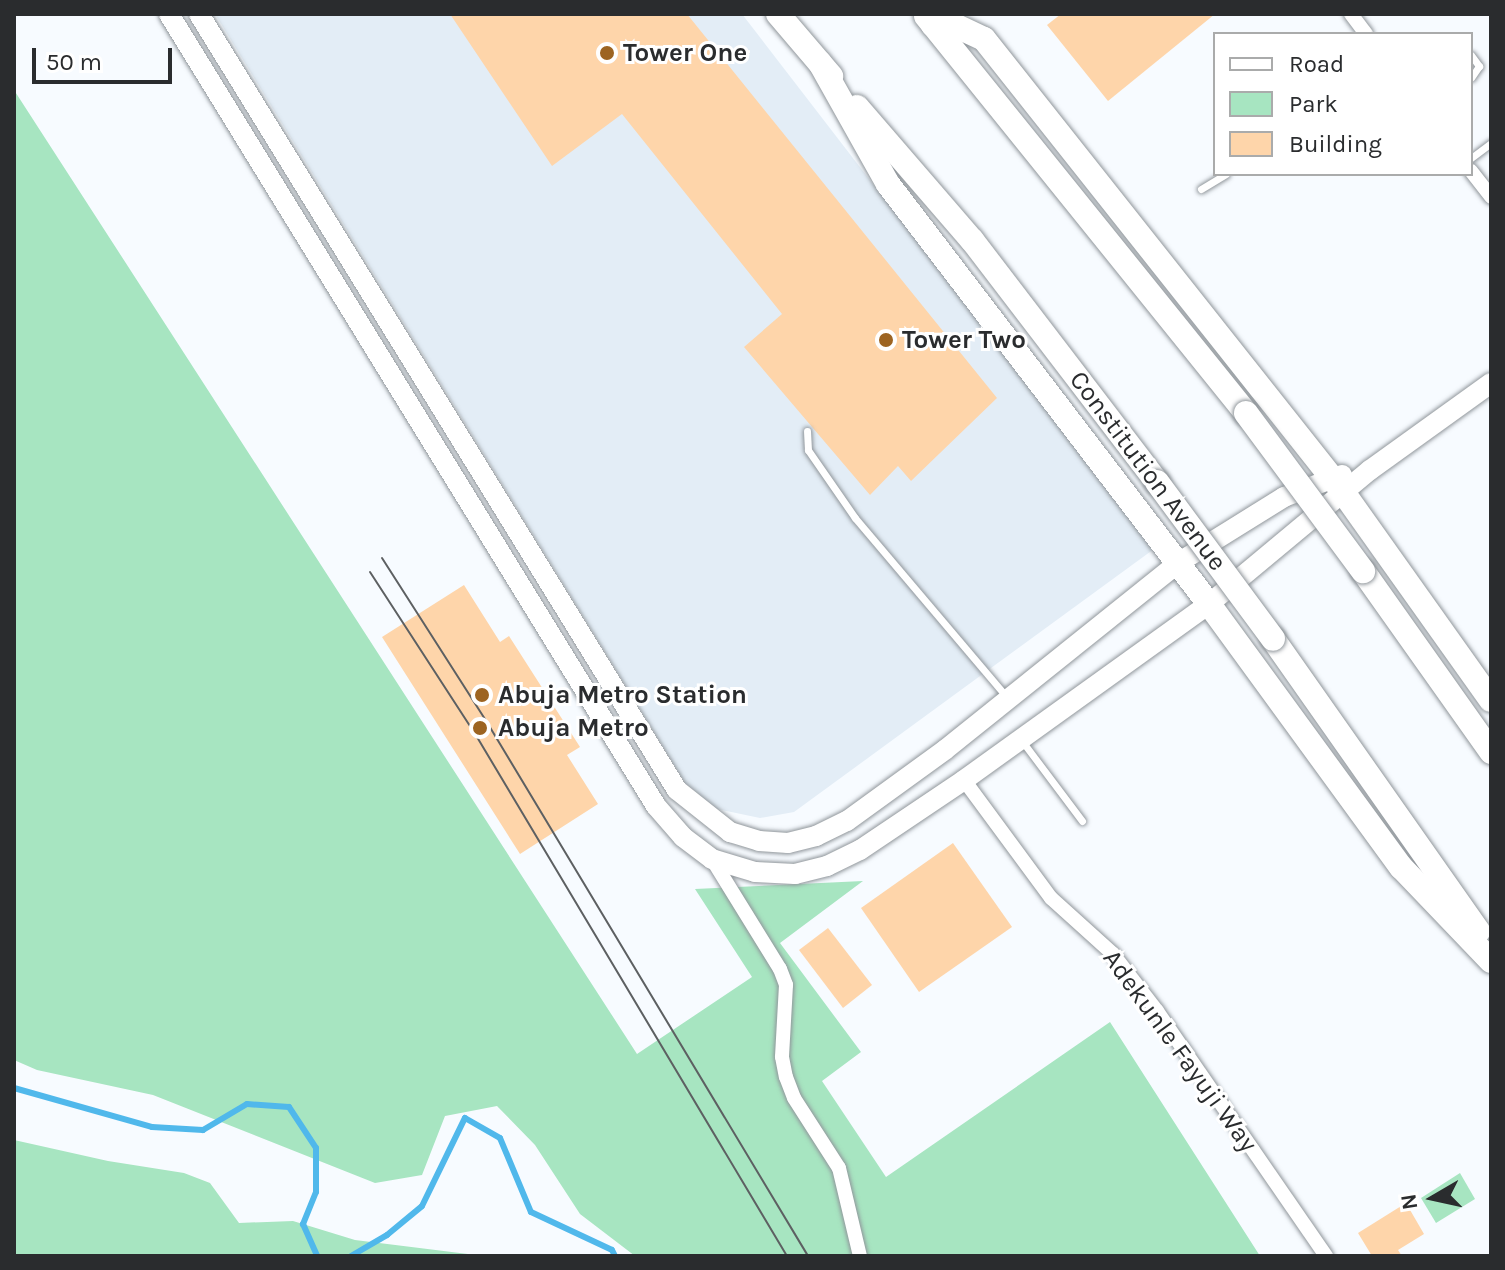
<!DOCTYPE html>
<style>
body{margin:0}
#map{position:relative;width:1505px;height:1270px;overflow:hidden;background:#f7fbff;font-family:Karla,sans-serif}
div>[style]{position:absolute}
.built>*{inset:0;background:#e3edf6}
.green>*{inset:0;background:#a7e5c1}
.stream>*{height:6px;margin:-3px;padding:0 3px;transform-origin:3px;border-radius:3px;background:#50b8eb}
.building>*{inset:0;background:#fed5aa}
.roads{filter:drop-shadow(0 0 2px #90969b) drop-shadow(0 0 2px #90969b)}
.lane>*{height:7px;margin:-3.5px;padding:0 3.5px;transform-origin:3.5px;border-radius:3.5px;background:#fff}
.street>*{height:14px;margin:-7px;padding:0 7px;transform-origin:7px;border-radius:7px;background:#fff}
.secondary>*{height:20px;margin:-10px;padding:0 10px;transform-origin:10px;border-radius:10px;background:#fff}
.primary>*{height:24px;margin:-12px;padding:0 12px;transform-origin:12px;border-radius:12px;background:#fff}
.tram>*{height:2px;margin:-1px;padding:0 1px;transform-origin:1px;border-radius:1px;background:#5d6062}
.bridges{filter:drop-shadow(0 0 2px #90969b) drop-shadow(0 0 2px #90969b)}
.primary-bridge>*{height:24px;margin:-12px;padding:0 12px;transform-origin:12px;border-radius:12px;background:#fff}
.dots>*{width:22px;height:22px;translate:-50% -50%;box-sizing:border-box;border:4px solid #fff;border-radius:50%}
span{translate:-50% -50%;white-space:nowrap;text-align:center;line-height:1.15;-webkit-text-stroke:6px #fff;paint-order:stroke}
.poi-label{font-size:26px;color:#2a2c2e;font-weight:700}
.left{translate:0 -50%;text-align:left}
.street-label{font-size:26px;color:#2a2c2e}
.frame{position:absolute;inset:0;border:16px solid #2a2c2e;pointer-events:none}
.legend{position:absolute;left:1213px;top:32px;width:260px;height:144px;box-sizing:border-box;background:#fff;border:2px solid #aaabab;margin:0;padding:10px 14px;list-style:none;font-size:24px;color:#2a2c2e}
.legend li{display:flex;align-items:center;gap:16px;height:40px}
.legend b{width:40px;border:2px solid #aaabab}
.north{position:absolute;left:1393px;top:1158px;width:80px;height:80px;-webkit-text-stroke:6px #fff;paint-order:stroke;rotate:261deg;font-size:22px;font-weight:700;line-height:32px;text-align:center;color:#2a2c2e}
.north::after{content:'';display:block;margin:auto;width:28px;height:36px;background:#2a2c2e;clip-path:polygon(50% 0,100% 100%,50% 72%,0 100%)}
.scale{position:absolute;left:32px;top:48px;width:140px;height:36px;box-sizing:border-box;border:4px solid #2a2c2e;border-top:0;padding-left:10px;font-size:24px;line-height:28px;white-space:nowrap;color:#2a2c2e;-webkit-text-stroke:6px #fff;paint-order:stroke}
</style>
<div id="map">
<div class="built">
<i style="clip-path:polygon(215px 14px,742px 14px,1154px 549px,794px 812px,760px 818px,717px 809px,686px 784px)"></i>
</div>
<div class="green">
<i style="clip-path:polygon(14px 90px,637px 1054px,752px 977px,695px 889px,863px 881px,780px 943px,861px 1052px,822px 1081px,886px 1177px,1110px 1022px,1260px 1256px,635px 1256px,580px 1214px,535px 1145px,497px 1106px,445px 1116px,422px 1175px,375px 1183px,153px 1095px,37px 1070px,14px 1060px)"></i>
<i style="clip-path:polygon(14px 1140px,108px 1161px,184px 1173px,210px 1183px,239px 1223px,293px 1221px,355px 1240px,484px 1256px,14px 1256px)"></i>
<i style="clip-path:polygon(1460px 1173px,1475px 1199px,1436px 1223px,1421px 1198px)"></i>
</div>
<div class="stream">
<i style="left:14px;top:1088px;width:143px;rotate:15.8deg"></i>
<i style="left:152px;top:1127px;width:51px;rotate:3.4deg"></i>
<i style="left:203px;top:1130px;width:51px;rotate:-30.6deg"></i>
<i style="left:247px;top:1104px;width:42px;rotate:4.1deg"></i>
<i style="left:289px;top:1107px;width:49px;rotate:56.6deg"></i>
<i style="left:316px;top:1148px;width:44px;rotate:90deg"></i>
<i style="left:316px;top:1192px;width:35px;rotate:112deg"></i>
<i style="left:303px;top:1224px;width:35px;rotate:66deg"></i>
<i style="left:351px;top:1256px;width:42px;rotate:-30.3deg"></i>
<i style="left:387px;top:1235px;width:45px;rotate:-39.6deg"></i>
<i style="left:422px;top:1206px;width:98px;rotate:-64deg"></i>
<i style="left:465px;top:1118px;width:40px;rotate:29.7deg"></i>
<i style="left:500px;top:1138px;width:80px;rotate:67.3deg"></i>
<i style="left:531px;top:1212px;width:89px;rotate:25.1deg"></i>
<i style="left:612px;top:1250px;width:7px;rotate:63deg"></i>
</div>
<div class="building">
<i style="clip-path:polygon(450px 14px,687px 14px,997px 398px,911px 481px,898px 466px,870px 495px,744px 347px,782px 314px,622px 114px,552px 166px)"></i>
<i style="clip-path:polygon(1061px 14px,1215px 14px,1108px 101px,1047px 25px)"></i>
<i style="clip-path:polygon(464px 585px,500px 642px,509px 636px,580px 747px,567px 755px,598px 804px,520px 854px,382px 637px)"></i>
<i style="clip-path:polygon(953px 843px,1012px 927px,919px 992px,861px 908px)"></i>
<i style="clip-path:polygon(828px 928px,872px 985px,843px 1008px,799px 950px)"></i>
<i style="clip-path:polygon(1406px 1203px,1424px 1234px,1398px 1250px,1402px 1256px,1372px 1256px,1358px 1233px)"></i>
</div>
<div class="roads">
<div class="lane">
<i style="left:1471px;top:55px;width:14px;rotate:54deg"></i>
<i style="left:1479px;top:66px;width:14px;rotate:124deg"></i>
<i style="left:1471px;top:158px;width:25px;rotate:-37deg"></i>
<i style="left:1201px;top:189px;width:29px;rotate:-31deg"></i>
<i style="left:807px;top:431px;width:19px;rotate:87deg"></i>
<i style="left:808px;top:450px;width:83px;rotate:55.3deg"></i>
<i style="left:855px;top:518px;width:235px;rotate:49.7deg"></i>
<i style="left:1022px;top:741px;width:100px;rotate:53.1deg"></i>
</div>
<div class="street">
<i style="left:1351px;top:14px;width:25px;rotate:53deg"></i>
<i style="left:1471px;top:171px;width:33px;rotate:52deg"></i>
<i style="left:964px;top:780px;width:147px;rotate:53.6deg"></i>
<i style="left:1051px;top:898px;width:84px;rotate:42.1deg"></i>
<i style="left:1113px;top:954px;width:72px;rotate:52.3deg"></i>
<i style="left:1157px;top:1011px;width:298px;rotate:55.4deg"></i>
<i style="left:712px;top:859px;width:129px;rotate:58.3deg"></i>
<i style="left:780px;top:969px;width:17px;rotate:69deg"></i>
<i style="left:786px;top:985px;width:72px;rotate:93.2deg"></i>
<i style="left:782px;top:1057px;width:20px;rotate:79deg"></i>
<i style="left:786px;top:1077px;width:22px;rotate:69deg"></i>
<i style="left:794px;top:1098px;width:83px;rotate:57.3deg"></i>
<i style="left:839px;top:1168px;width:90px;rotate:76.6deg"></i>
</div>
<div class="secondary">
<i style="left:169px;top:14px;width:930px;rotate:58.41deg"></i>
<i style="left:656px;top:806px;width:41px;rotate:48.9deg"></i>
<i style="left:683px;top:837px;width:36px;rotate:37deg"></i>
<i style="left:712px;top:859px;width:45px;rotate:16.8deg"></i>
<i style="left:755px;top:872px;width:40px;rotate:2.9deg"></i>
<i style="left:795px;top:874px;width:33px;rotate:-14deg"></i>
<i style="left:827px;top:866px;width:37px;rotate:-26deg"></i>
<i style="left:860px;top:850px;width:125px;rotate:-33.9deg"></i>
<i style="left:964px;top:780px;width:302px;rotate:-35.7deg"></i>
<i style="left:1209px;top:604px;width:209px;rotate:-39.8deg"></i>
<i style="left:1370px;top:470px;width:149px;rotate:-35.7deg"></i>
<i style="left:199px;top:14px;width:911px;rotate:58.37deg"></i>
<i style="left:677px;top:790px;width:68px;rotate:38.4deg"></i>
<i style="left:730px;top:832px;width:30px;rotate:17deg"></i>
<i style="left:759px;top:841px;width:29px;rotate:4deg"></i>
<i style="left:788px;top:843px;width:29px;rotate:-14deg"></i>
<i style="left:816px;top:836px;width:34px;rotate:-26deg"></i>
<i style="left:847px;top:821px;width:122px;rotate:-36deg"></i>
<i style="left:946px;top:749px;width:297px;rotate:-38.7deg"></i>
<i style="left:1178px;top:563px;width:125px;rotate:-31.9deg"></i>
<i style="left:1284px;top:497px;width:62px;rotate:-20.8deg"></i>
</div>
<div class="primary">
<i style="left:778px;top:14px;width:82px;rotate:49.5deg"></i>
<i style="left:926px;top:16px;width:510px;rotate:51.13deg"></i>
<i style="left:933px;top:25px;width:19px;rotate:-3deg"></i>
<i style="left:952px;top:24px;width:35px;rotate:25deg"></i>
<i style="left:984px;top:39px;width:578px;rotate:51.6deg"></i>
<i style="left:1343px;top:492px;width:255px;rotate:54.6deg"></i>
<i style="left:820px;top:63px;width:139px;rotate:60.7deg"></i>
<i style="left:888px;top:184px;width:529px;rotate:52.61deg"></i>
<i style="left:1209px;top:604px;width:326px;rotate:53.9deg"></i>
<i style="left:1401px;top:867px;width:130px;rotate:46.2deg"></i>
<i style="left:857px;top:107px;width:176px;rotate:49.2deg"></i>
<i style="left:972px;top:240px;width:305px;rotate:52.6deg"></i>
<i style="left:1363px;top:571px;width:222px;rotate:54.7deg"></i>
<i style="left:1273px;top:639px;width:357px;rotate:54.9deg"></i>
</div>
</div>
<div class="tram">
<i style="left:382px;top:558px;width:197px;rotate:57.4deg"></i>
<i style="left:488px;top:724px;width:621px;rotate:58.97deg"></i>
<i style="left:370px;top:572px;width:191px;rotate:57deg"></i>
<i style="left:474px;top:732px;width:610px;rotate:59.15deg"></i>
</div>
<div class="bridges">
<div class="primary-bridge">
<i style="left:1246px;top:413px;width:197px;rotate:53.5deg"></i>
<i style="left:1157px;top:482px;width:195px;rotate:53.5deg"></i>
</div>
</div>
<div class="dots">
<i style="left:607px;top:53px;background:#9d6421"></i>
<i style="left:886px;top:340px;background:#9d6421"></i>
<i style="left:482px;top:695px;background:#9d6421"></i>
<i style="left:480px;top:728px;background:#9d6421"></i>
</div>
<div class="poi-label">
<span class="left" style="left:623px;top:53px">Tower One</span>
<span class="left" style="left:902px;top:340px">Tower Two</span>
<span class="left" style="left:498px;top:695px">Abuja Metro Station</span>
<span class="left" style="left:498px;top:728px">Abuja Metro</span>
</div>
<div class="street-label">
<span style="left:1148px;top:471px;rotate:53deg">Constitution Avenue</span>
<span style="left:1180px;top:1051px;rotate:54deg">Adekunle Fayuji Way</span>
</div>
<div class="frame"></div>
<ul class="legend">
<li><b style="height:10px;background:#fff"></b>Road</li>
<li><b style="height:22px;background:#a7e5c1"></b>Park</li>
<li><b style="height:22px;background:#fed5aa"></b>Building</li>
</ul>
<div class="north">N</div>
<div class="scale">50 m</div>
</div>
